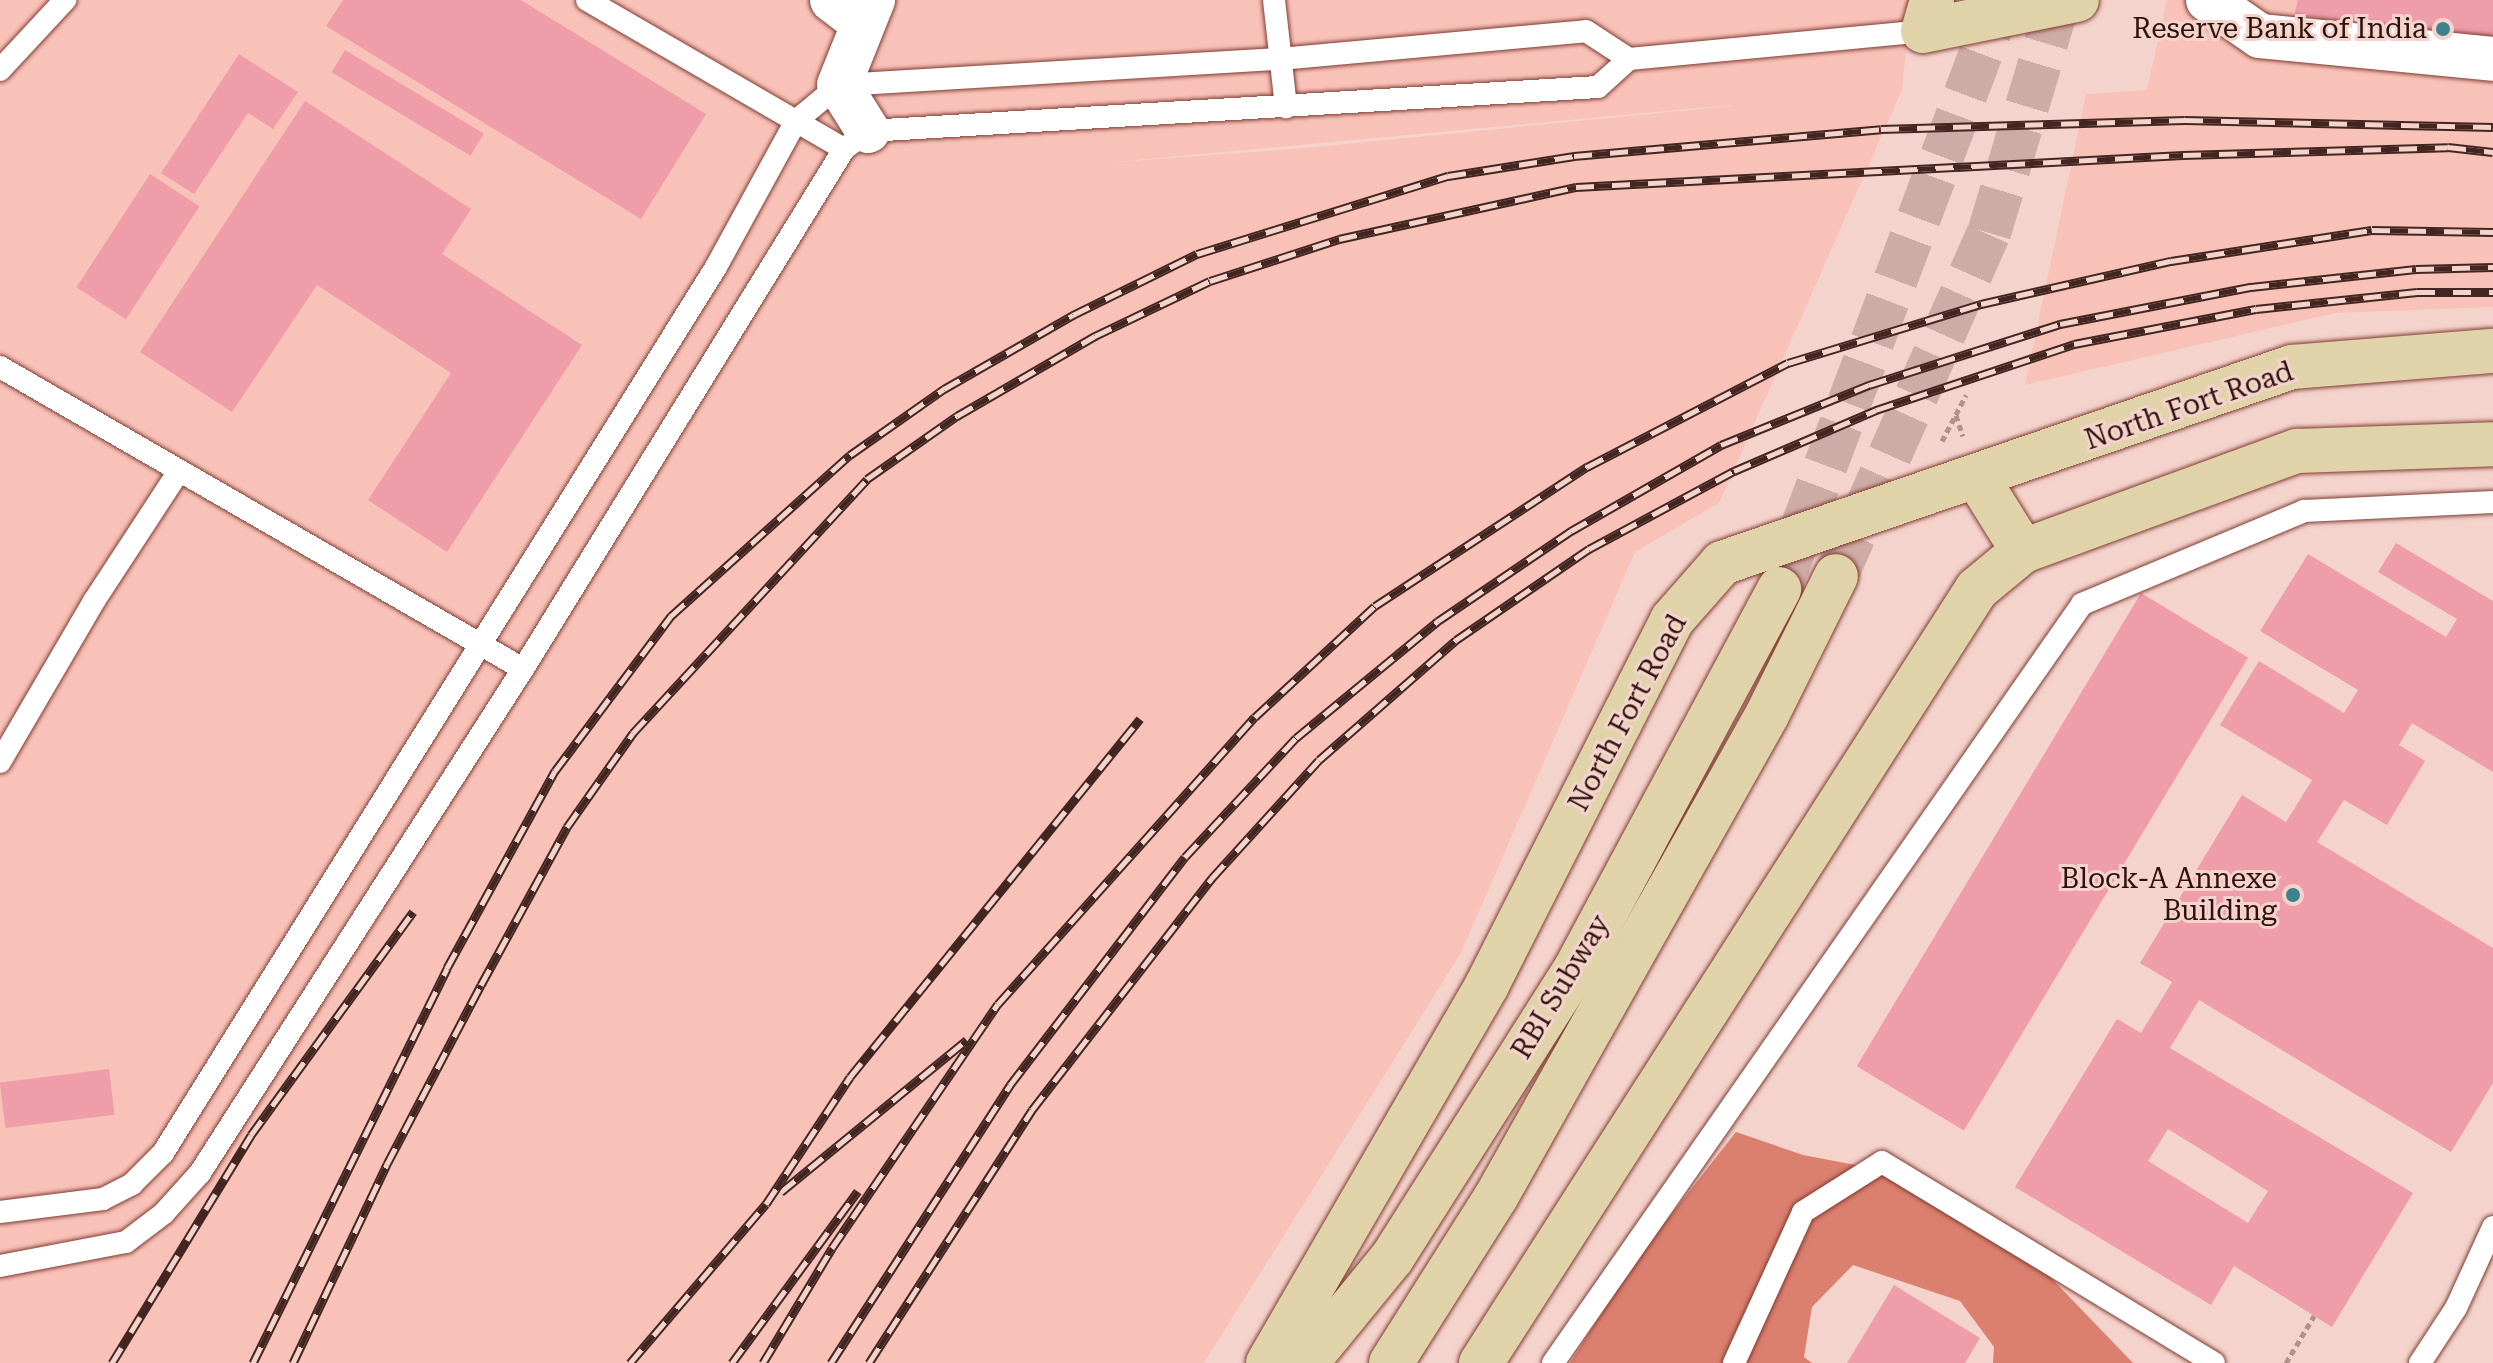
<!DOCTYPE html>
<style>
body{margin:0}
#map{position:relative;width:2493px;height:1363px;overflow:hidden;background:#f4d3cc;font-family:"Roboto Serif",serif}
div>[style]{position:absolute}
.built>*{inset:0;background:#f9c2b8}
.forest>*{inset:0;background:#db7f6f}
.building>*{inset:0;background:#ee9da9;transform-origin:0 0}
.primary-tunnel>*{height:44px;margin-top:-22px;transform-origin:0;background:repeating-linear-gradient(90deg,#cdaca6 0 44px,transparent 0 66px)}
.path>*{height:5px;margin-top:-2.5px;transform-origin:0;background:repeating-linear-gradient(90deg,#b1918b 0 6px,transparent 0 10px)}
.roads{filter:drop-shadow(0 0 2px #813c32) drop-shadow(0 0 2px #813c32)}
.lane>*{height:22px;margin:-11px;padding:0 11px;transform-origin:11px;border-radius:11px;background:#fff}
.street>*{height:44px;margin:-22px;padding:0 22px;transform-origin:22px;border-radius:22px;background:#fff}
.primary>*{height:44px;margin:-22px;padding:0 22px;transform-origin:22px;border-radius:22px;background:#e0d2a9}
.rail>*{height:9px;margin-top:-4.5px;transform-origin:0;background:repeating-linear-gradient(90deg,#f4d3cc 0 18px,#432621 0 36px);box-sizing:border-box;border-block:2px solid #432621}
.dots>*{width:22px;height:22px;translate:-50% -50%;box-sizing:border-box;border:4px solid #f4d3cc;border-radius:50%}
span{translate:-50% -50%;white-space:nowrap;text-align:center;line-height:1.15;-webkit-text-stroke:6px #f4d3cc;paint-order:stroke}
.poi-label{font-size:28px;color:#2f120d}
.right{translate:-100% -50%;text-align:right}
.street-label{font-size:28px;color:#2f120d}
</style>
<div id="map">
<div class="built">
<div style="clip-path:polygon(evenodd,0 0,1911px 0,1902px 90px,1719px 503px,1635px 552px,1461px 953px,1204px 1363px,0 1363px,0 0,1731px 106px,1304px 148px,1104px 163px,1731px 105px,1731px 106px)"></div>
<div style="clip-path:polygon(2167px 0,2493px 0,2493px 307px,2335px 313px,2025px 385px,2086px 94px,2147px 90px)"></div>
</div>
<div class="forest">
<div style="clip-path:polygon(1736px 1132px,1803px 1155px,1924px 1178px,2005px 1230px,2133px 1363px,1993px 1363px,1994px 1347px,1960px 1301px,1853px 1265px,1812px 1307px,1804px 1357px,1812px 1363px,1570px 1363px,1634px 1262px)"></div>
</div>
<div class="building">
<div style="clip-path:polygon(343px 0,521px 0,706px 114px,641px 219px,326px 26px)"></div>
<div style="clip-path:polygon(2298px 0,2493px 0,2493px 43px,2294px 15px)"></div>
<div style="left:345px;top:50px;width:162px;height:26px;rotate:31deg"></div>
<div style="clip-path:polygon(239px 54px,298px 92px,273px 129px,248px 113px,194px 194px,161px 173px)"></div>
<div style="clip-path:polygon(305px 101px,471px 209px,442px 254px,582px 345px,447px 552px,368px 500px,451px 373px,317px 285px,232px 412px,140px 352px)"></div>
<div style="left:150px;top:174px;width:59px;height:135px;rotate:33deg"></div>
<div style="clip-path:polygon(evenodd,2396px 543px,2493px 601px,2493px 772px,2412px 723px,2399px 745px,2425px 761px,2387px 825px,2344px 800px,2317px 842px,2493px 948px,2493px 1083px,2451px 1152px,2199px 1000px,2170px 1048px,2413px 1193px,2332px 1327px,2234px 1266px,2211px 1305px,2015px 1187px,2117px 1019px,2141px 1033px,2172px 982px,2140px 963px,2242px 795px,2286px 822px,2312px 780px,2220px 725px,2259px 661px,2344px 713px,2358px 690px,2260px 631px,2308px 554px,2446px 637px,2457px 619px,2378px 572px,2396px 543px,2168px 1129px,2268px 1191px,2248px 1223px,2148px 1161px,2168px 1129px)"></div>
<div style="left:2141px;top:593px;width:125px;height:552px;rotate:31deg"></div>
<div style="left:109px;top:1069px;width:46px;height:110px;rotate:83deg"></div>
<div style="clip-path:polygon(1894px 1285px,1980px 1338px,1965px 1363px,1847px 1363px)"></div>
</div>
<div class="primary-tunnel">
<div style="left:1836px;top:576px;width:376px;rotate:-66deg"></div>
<div style="left:1989px;top:233px;width:243px;rotate:-73.3deg"></div>
<div style="left:1779px;top:589px;width:629px;rotate:-69.35deg"></div>
</div>
<div class="path">
<div style="left:1956px;top:415px;width:22px;rotate:72deg"></div>
<div style="left:1942px;top:441px;width:52px;rotate:-62.4deg"></div>
<div style="left:2286px;top:1363px;width:55px;rotate:-59.2deg"></div>
</div>
<div class="roads">
<div class="lane">
<div style="left:587px;top:0;width:297px;rotate:30.1deg"></div>
<div style="left:1274px;top:0;width:108px;rotate:83.6deg"></div>
<div style="left:0;top:70px;width:96px;rotate:-47.1deg"></div>
<div style="left:0;top:367px;width:604px;rotate:30deg"></div>
<div style="left:523px;top:669px;width:611px;rotate:-58.31deg"></div>
<div style="left:844px;top:149px;width:30px;rotate:-37deg"></div>
<div style="left:868px;top:131px;width:731px;rotate:-3.45deg"></div>
<div style="left:1598px;top:87px;width:42px;rotate:-42.1deg"></div>
<div style="left:1629px;top:59px;width:295px;rotate:-5.4deg"></div>
<div style="left:0;top:762px;width:186px;rotate:-59.7deg"></div>
<div style="left:94px;top:601px;width:155px;rotate:-56.8deg"></div>
<div style="left:0;top:1212px;width:104px;rotate:-7.2deg"></div>
<div style="left:103px;top:1199px;width:33px;rotate:-27deg"></div>
<div style="left:132px;top:1184px;width:44px;rotate:-45deg"></div>
<div style="left:163px;top:1153px;width:1044px;rotate:-58.03deg"></div>
<div style="left:716px;top:267px;width:166px;rotate:-61.3deg"></div>
<div style="left:796px;top:121px;width:56px;rotate:-39.9deg"></div>
<div style="left:839px;top:85px;width:442px;rotate:-3.4deg"></div>
<div style="left:1280px;top:59px;width:307px;rotate:-5.2deg"></div>
<div style="left:1586px;top:31px;width:51px;rotate:33.1deg"></div>
<div style="left:0;top:1266px;width:128px;rotate:-10.8deg"></div>
<div style="left:126px;top:1242px;width:48px;rotate:-37.3deg"></div>
<div style="left:164px;top:1213px;width:54px;rotate:-48deg"></div>
<div style="left:200px;top:1173px;width:599px;rotate:-57.35deg"></div>
<div style="left:1553px;top:1363px;width:925px;rotate:-55.12deg"></div>
<div style="left:2082px;top:604px;width:241px;rotate:-22.7deg"></div>
<div style="left:2304px;top:511px;width:189px;rotate:-2.7deg"></div>
<div style="left:1734px;top:1363px;width:166px;rotate:-65.4deg"></div>
<div style="left:1803px;top:1212px;width:93px;rotate:-32.3deg"></div>
<div style="left:1882px;top:1162px;width:388px;rotate:31.2deg"></div>
<div style="left:2420px;top:1363px;width:66px;rotate:-56.8deg"></div>
<div style="left:2456px;top:1308px;width:89px;rotate:-65.4deg"></div>
</div>
<div class="street">
<div style="left:832px;top:0;width:36px;rotate:37deg"></div>
<div style="left:2208px;top:0;width:63px;rotate:34.7deg"></div>
<div style="left:2260px;top:36px;width:234px;rotate:5.6deg"></div>
<div style="left:868px;top:131px;width:54px;rotate:-122.2deg"></div>
<div style="left:839px;top:85px;width:92px;rotate:-68.2deg"></div>
</div>
<div class="primary">
<div style="left:1932px;top:0;width:32px;rotate:106deg"></div>
<div style="left:1923px;top:31px;width:157px;rotate:-11.4deg"></div>
<div style="left:1978px;top:479px;width:85px;rotate:58deg"></div>
<div style="left:1268px;top:1363px;width:437px;rotate:-59.9deg"></div>
<div style="left:1487px;top:985px;width:409px;rotate:-63.1deg"></div>
<div style="left:1672px;top:620px;width:76px;rotate:-48.7deg"></div>
<div style="left:1722px;top:563px;width:603px;rotate:-18.98deg"></div>
<div style="left:2292px;top:367px;width:202px;rotate:-4.6deg"></div>
<div style="left:1306px;top:1363px;width:136px;rotate:-50.7deg"></div>
<div style="left:1392px;top:1258px;width:343px;rotate:-57.6deg"></div>
<div style="left:1576px;top:968px;width:430px;rotate:-61.8deg"></div>
<div style="left:1391px;top:1363px;width:196px;rotate:-57.7deg"></div>
<div style="left:1496px;top:1197px;width:553px;rotate:-60.65deg"></div>
<div style="left:1767px;top:715px;width:155px;rotate:-63.6deg"></div>
<div style="left:1481px;top:1363px;width:919px;rotate:-57.35deg"></div>
<div style="left:1977px;top:589px;width:60px;rotate:-39.6deg"></div>
<div style="left:2023px;top:551px;width:292px;rotate:-20.1deg"></div>
<div style="left:2297px;top:451px;width:196px;rotate:-2deg"></div>
</div>
</div>
<div class="rail">
<div style="left:781px;top:1192px;width:240px;rotate:-39.3deg"></div>
<div style="left:112px;top:1363px;width:267px;rotate:-58.6deg"></div>
<div style="left:251px;top:1135px;width:276px;rotate:-54deg"></div>
<div style="left:253px;top:1363px;width:440px;rotate:-63.8deg"></div>
<div style="left:447px;top:968px;width:225px;rotate:-61.3deg"></div>
<div style="left:555px;top:771px;width:194px;rotate:-53.2deg"></div>
<div style="left:671px;top:616px;width:241px;rotate:-42deg"></div>
<div style="left:850px;top:455px;width:115px;rotate:-35.1deg"></div>
<div style="left:944px;top:389px;width:149px;rotate:-29.8deg"></div>
<div style="left:1073px;top:315px;width:138px;rotate:-26.2deg"></div>
<div style="left:1197px;top:254px;width:263px;rotate:-17.3deg"></div>
<div style="left:1448px;top:176px;width:128px;rotate:-9deg"></div>
<div style="left:1574px;top:156px;width:308px;rotate:-5deg"></div>
<div style="left:1881px;top:129px;width:304px;rotate:-1.7deg"></div>
<div style="left:2185px;top:120px;width:308px;rotate:1.3deg"></div>
<div style="left:293px;top:1363px;width:220px;rotate:-64.7deg"></div>
<div style="left:387px;top:1164px;width:202px;rotate:-62.3deg"></div>
<div style="left:481px;top:985px;width:180px;rotate:-61.4deg"></div>
<div style="left:567px;top:827px;width:115px;rotate:-54.9deg"></div>
<div style="left:633px;top:733px;width:345px;rotate:-47.3deg"></div>
<div style="left:867px;top:479px;width:110px;rotate:-35deg"></div>
<div style="left:957px;top:416px;width:160px;rotate:-30.1deg"></div>
<div style="left:1095px;top:336px;width:127px;rotate:-25.6deg"></div>
<div style="left:1210px;top:281px;width:136px;rotate:-18deg"></div>
<div style="left:1339px;top:239px;width:243px;rotate:-12.4deg"></div>
<div style="left:1576px;top:187px;width:608px;rotate:-3.02deg"></div>
<div style="left:2183px;top:155px;width:265px;rotate:-1.7deg"></div>
<div style="left:2448px;top:147px;width:45px;rotate:6.3deg"></div>
<div style="left:630px;top:1363px;width:209px;rotate:-49.5deg"></div>
<div style="left:766px;top:1204px;width:152px;rotate:-56.5deg"></div>
<div style="left:850px;top:1077px;width:461px;rotate:-51deg"></div>
<div style="left:732px;top:1363px;width:213px;rotate:-53.8deg"></div>
<div style="left:763px;top:1363px;width:134px;rotate:-59deg"></div>
<div style="left:832px;top:1248px;width:295px;rotate:-55.8deg"></div>
<div style="left:998px;top:1004px;width:385px;rotate:-48.2deg"></div>
<div style="left:1255px;top:717px;width:163px;rotate:-42.8deg"></div>
<div style="left:1375px;top:606px;width:254px;rotate:-33.3deg"></div>
<div style="left:1587px;top:467px;width:226px;rotate:-27.4deg"></div>
<div style="left:1788px;top:363px;width:202px;rotate:-17deg"></div>
<div style="left:1981px;top:304px;width:195px;rotate:-12.8deg"></div>
<div style="left:2171px;top:261px;width:203px;rotate:-8.8deg"></div>
<div style="left:2372px;top:230px;width:121px;rotate:0.9deg"></div>
<div style="left:831px;top:1363px;width:331px;rotate:-57.2deg"></div>
<div style="left:1010px;top:1085px;width:287px;rotate:-52.5deg"></div>
<div style="left:1185px;top:857px;width:163px;rotate:-47deg"></div>
<div style="left:1296px;top:738px;width:184px;rotate:-39.5deg"></div>
<div style="left:1438px;top:621px;width:161px;rotate:-34.1deg"></div>
<div style="left:1571px;top:531px;width:173px;rotate:-29.8deg"></div>
<div style="left:1721px;top:445px;width:160px;rotate:-22.1deg"></div>
<div style="left:1869px;top:385px;width:201px;rotate:-17.7deg"></div>
<div style="left:2060px;top:324px;width:195px;rotate:-11deg"></div>
<div style="left:2251px;top:287px;width:166px;rotate:-6.2deg"></div>
<div style="left:2416px;top:269px;width:77px;rotate:-1.5deg"></div>
<div style="left:869px;top:1363px;width:301px;rotate:-57.2deg"></div>
<div style="left:1032px;top:1110px;width:294px;rotate:-52.2deg"></div>
<div style="left:1212px;top:878px;width:159px;rotate:-47.8deg"></div>
<div style="left:1319px;top:760px;width:182px;rotate:-41.2deg"></div>
<div style="left:1456px;top:640px;width:161px;rotate:-34.4deg"></div>
<div style="left:1589px;top:549px;width:165px;rotate:-28.3deg"></div>
<div style="left:1734px;top:471px;width:155px;rotate:-23.2deg"></div>
<div style="left:1876px;top:410px;width:209px;rotate:-18.4deg"></div>
<div style="left:2074px;top:344px;width:185px;rotate:-10.9deg"></div>
<div style="left:2256px;top:309px;width:162px;rotate:-6deg"></div>
<div style="left:2417px;top:292px;width:76px"></div>
</div>
<div class="dots">
<div style="left:2443px;top:29px;background:#3d838f"></div>
<div style="left:2293px;top:895px;background:#3d838f"></div>
</div>
<div class="poi-label">
<span class="right" style="left:2427px;top:29px">Reserve Bank of India</span>
<span class="right" style="left:2277px;top:895px">Block-A Annexe<br>Building</span>
</div>
<div class="street-label">
<span style="left:2189px;top:406px;rotate:-19deg">North Fort Road</span>
<span style="left:1628px;top:713px;rotate:-62deg">North Fort Road</span>
<span style="left:1561px;top:987px;rotate:-59deg">RBI Subway</span>
</div>
</div>
